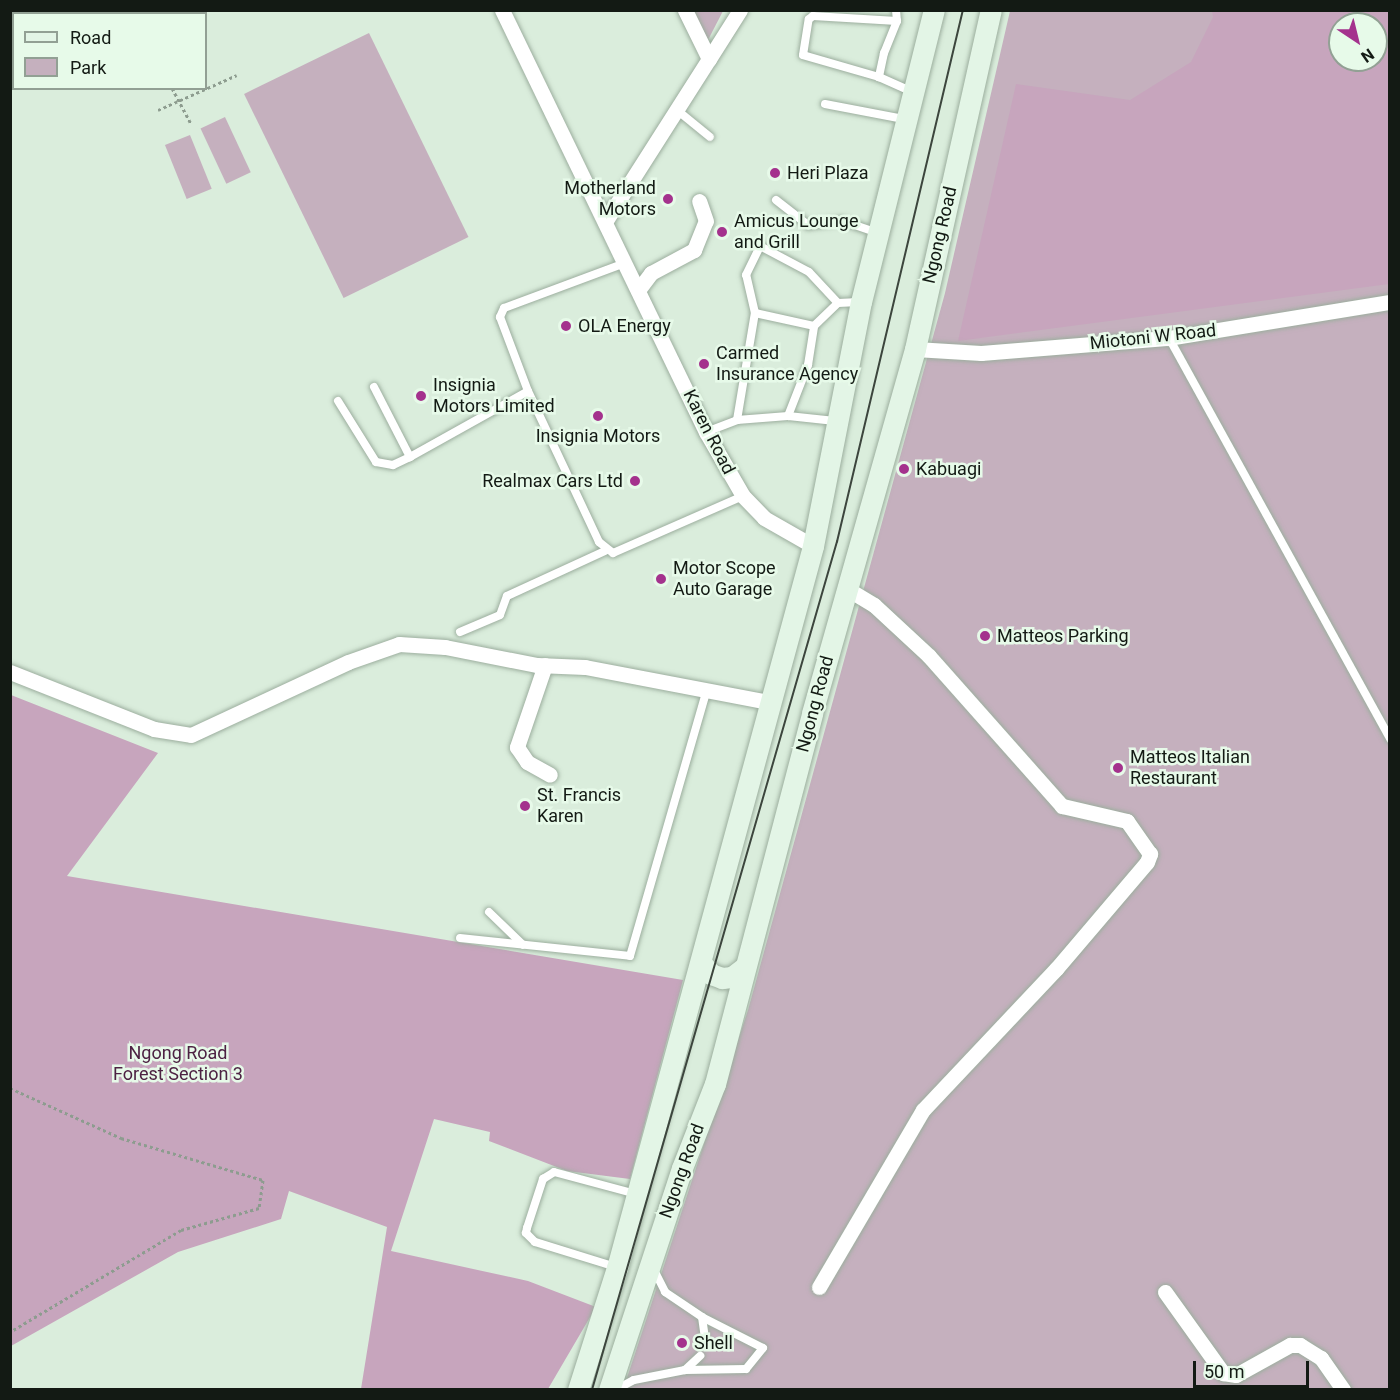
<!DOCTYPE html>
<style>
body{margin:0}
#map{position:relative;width:1400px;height:1400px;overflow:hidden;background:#daeddc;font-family:Roboto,sans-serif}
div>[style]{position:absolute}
.green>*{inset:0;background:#c5b0be;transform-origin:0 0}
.forest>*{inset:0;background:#c7a5bd}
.path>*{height:3px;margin-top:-1.5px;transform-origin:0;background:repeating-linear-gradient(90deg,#8d9c8f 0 3px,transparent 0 6px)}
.roads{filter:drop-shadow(0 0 2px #9cae9e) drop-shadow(0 0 2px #9cae9e)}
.service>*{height:8px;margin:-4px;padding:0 4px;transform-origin:4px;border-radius:4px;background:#fff}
.minor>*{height:15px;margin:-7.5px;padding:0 7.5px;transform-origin:7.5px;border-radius:7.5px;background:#fff}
.secondary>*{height:21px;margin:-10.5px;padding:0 10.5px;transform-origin:10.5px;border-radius:10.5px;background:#e3f5e6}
.tram>*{height:1.5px;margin:-0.75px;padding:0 0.75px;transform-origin:0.75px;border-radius:0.75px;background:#3c453d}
.dots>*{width:16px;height:16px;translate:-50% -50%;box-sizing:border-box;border:3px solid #e7fae9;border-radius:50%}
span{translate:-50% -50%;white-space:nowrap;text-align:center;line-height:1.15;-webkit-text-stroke:5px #e7fae9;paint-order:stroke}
.poi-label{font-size:18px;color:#131a14}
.left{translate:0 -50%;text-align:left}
.right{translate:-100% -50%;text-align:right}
.street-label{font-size:18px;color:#131a14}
.park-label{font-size:18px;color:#4d2243}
.frame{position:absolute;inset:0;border:12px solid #131a14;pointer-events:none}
.legend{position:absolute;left:12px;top:12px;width:195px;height:78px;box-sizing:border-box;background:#e7fae9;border:2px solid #92a094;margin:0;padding:8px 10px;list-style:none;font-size:18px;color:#131a14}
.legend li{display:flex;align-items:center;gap:12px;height:30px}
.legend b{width:30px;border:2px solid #92a094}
.north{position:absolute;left:1328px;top:12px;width:60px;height:60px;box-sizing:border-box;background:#e7fae9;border:2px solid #92a094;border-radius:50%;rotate:145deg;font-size:16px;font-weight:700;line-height:24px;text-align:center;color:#131a14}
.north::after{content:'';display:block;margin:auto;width:21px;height:27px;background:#a4328d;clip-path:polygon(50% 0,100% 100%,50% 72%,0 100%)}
.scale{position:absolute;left:1193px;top:1361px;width:116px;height:27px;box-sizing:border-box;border:3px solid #131a14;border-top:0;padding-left:8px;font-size:18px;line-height:21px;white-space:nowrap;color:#131a14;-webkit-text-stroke:4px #e7fae9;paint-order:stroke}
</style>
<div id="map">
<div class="green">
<div style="clip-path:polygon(693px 11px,723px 11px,708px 40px)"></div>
<div style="clip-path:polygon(evenodd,1010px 11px,1389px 11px,1389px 1389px,623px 1390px,748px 1010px,945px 293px,1010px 11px,1340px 24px,1376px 24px,1376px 60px,1340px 60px,1340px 24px)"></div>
<div style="left:369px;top:33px;width:227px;height:139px;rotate:64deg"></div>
<div style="left:225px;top:117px;width:61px;height:27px;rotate:65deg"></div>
<div style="left:190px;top:135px;width:58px;height:27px;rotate:68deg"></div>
</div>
<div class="forest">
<div style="clip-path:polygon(evenodd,1212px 11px,1389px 11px,1389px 284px,958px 341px,1016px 84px,1130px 100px,1191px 62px,1213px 17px,1212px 11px,1340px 24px,1376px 24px,1376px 60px,1340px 60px,1340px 24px)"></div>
<div style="clip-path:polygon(11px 695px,158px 753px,67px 876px,683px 980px,630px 1179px,567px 1171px,489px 1141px,490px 1132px,434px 1119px,391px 1251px,528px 1281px,596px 1307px,548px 1389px,361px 1389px,387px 1227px,289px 1191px,281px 1219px,178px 1252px,11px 1346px)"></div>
</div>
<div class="path">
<div style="left:132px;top:10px;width:4px;rotate:63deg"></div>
<div style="left:53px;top:14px;width:4px;rotate:-63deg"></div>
<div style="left:10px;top:36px;width:4px;rotate:-14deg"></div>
<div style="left:172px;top:88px;width:40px;rotate:62deg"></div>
<div style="left:158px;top:110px;width:86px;rotate:-23.9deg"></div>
<div style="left:10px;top:1088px;width:122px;rotate:24.2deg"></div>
<div style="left:121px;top:1138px;width:148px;rotate:16.5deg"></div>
<div style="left:263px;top:1180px;width:28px;rotate:98deg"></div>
<div style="left:259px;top:1208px;width:81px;rotate:164.2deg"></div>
<div style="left:181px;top:1230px;width:199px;rotate:149.2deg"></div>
</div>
<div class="roads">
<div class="service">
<div style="left:896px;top:10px;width:11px;rotate:85deg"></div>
<div style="left:897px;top:21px;width:35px;rotate:112deg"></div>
<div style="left:884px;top:53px;width:25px;rotate:102deg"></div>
<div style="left:879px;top:77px;width:35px;rotate:24deg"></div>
<div style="left:879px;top:77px;width:79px;rotate:-163.9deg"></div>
<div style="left:803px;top:55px;width:36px;rotate:-81deg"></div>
<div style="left:809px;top:19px;width:5px;rotate:-37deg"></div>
<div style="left:813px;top:16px;width:84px;rotate:3.4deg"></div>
<div style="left:825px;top:104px;width:80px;rotate:10.8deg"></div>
<div style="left:678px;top:111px;width:41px;rotate:39.1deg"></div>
<div style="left:776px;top:200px;width:41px;rotate:38deg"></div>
<div style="left:808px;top:225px;width:35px;rotate:-7deg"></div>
<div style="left:843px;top:221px;width:37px;rotate:19deg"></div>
<div style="left:625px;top:263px;width:129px;rotate:159.6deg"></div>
<div style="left:504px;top:308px;width:10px;rotate:114deg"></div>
<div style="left:500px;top:317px;width:79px;rotate:69.3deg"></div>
<div style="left:528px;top:391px;width:167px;rotate:64.8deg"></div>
<div style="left:599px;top:542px;width:18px;rotate:38deg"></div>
<div style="left:613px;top:553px;width:142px;rotate:-23.7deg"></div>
<div style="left:755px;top:313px;width:60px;rotate:12.4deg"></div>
<div style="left:1169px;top:338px;width:458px;rotate:61.1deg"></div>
<div style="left:374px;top:387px;width:79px;rotate:62.8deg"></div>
<div style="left:410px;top:457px;width:135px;rotate:-29.2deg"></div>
<div style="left:338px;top:401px;width:72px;rotate:58.1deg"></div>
<div style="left:376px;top:462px;width:17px;rotate:10deg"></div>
<div style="left:393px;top:465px;width:19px;rotate:-25deg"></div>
<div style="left:737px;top:420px;width:109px;rotate:-80.5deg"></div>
<div style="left:755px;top:313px;width:39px;rotate:-103deg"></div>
<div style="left:746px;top:275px;width:32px;rotate:-64deg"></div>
<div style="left:760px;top:246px;width:55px;rotate:28deg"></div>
<div style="left:809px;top:272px;width:42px;rotate:46.9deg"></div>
<div style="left:835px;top:421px;width:47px;rotate:-173.9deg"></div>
<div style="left:788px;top:416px;width:55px;rotate:-68.6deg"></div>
<div style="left:808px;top:365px;width:39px;rotate:-81deg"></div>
<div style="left:814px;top:326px;width:33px;rotate:-44deg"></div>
<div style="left:838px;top:303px;width:21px;rotate:-3deg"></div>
<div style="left:706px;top:432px;width:33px;rotate:-21deg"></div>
<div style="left:737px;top:420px;width:51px;rotate:-4.5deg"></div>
<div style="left:460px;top:632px;width:43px;rotate:-23deg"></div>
<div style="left:500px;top:615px;width:20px;rotate:-70deg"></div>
<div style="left:507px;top:596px;width:108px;rotate:-24.7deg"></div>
<div style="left:489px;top:912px;width:47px;rotate:44.1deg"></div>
<div style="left:460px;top:938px;width:171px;rotate:6deg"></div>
<div style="left:630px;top:956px;width:278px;rotate:-73.9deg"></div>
<div style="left:616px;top:1267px;width:85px;rotate:-162.8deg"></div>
<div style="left:535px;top:1242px;width:13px;rotate:-135deg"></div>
<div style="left:526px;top:1233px;width:5px;rotate:-79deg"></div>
<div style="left:527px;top:1228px;width:52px;rotate:-71.9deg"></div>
<div style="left:543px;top:1179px;width:13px;rotate:-32deg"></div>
<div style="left:554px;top:1172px;width:85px;rotate:15deg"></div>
<div style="left:653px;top:1268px;width:27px;rotate:63deg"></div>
<div style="left:665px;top:1292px;width:45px;rotate:34deg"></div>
<div style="left:702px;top:1317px;width:22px;rotate:82deg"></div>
<div style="left:685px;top:1370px;width:61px;rotate:-0.9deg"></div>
<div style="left:746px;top:1369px;width:27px;rotate:-51deg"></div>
<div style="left:763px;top:1348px;width:68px;rotate:-153.1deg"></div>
<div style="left:615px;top:1390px;width:21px;rotate:-28deg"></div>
<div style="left:634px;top:1380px;width:52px;rotate:-11.1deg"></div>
<div style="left:685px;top:1370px;width:21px;rotate:-43deg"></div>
</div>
<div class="minor">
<div style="left:502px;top:10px;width:469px;rotate:64.2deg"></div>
<div style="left:706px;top:432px;width:74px;rotate:60deg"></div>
<div style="left:743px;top:496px;width:30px;rotate:46deg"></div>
<div style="left:764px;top:518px;width:56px;rotate:29.7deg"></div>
<div style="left:709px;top:59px;width:58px;rotate:-57.7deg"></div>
<div style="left:605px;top:222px;width:193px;rotate:-57.5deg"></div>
<div style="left:709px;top:59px;width:55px;rotate:-116.1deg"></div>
<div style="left:639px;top:289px;width:20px;rotate:-53deg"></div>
<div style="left:651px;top:273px;width:49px;rotate:-28.1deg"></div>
<div style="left:694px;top:250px;width:31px;rotate:-68deg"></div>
<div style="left:706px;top:221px;width:21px;rotate:-109deg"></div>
<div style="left:915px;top:349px;width:66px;rotate:3.5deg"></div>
<div style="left:981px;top:353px;width:189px;rotate:-4.6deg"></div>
<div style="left:1169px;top:338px;width:224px;rotate:-9.3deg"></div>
<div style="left:545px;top:665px;width:87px;rotate:108.9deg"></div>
<div style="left:517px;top:747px;width:18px;rotate:56deg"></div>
<div style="left:527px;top:762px;width:26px;rotate:29deg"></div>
<div style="left:10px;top:672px;width:155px;rotate:21.6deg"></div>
<div style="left:154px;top:729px;width:37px;rotate:9deg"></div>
<div style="left:191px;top:735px;width:173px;rotate:-24.9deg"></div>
<div style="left:348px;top:662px;width:54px;rotate:-19.4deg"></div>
<div style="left:399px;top:644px;width:46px;rotate:3.7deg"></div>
<div style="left:445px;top:647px;width:94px;rotate:11.1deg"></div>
<div style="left:537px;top:665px;width:48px;rotate:2.4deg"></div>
<div style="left:585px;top:667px;width:186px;rotate:10.8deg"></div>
<div style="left:819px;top:1287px;width:205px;rotate:-59.6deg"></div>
<div style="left:923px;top:1110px;width:194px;rotate:-46.7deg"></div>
<div style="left:1056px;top:969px;width:140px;rotate:-49.6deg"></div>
<div style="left:1147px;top:862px;width:9px;rotate:-69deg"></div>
<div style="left:1150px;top:854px;width:40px;rotate:-124.9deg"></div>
<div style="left:1127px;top:821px;width:67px;rotate:-167deg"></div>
<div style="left:1062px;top:806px;width:200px;rotate:-131.6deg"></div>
<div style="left:929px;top:656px;width:75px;rotate:-137.2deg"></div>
<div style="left:874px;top:605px;width:31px;rotate:-149deg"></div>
<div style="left:1165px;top:1292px;width:100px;rotate:54.4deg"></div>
<div style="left:1223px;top:1373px;width:13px;rotate:9deg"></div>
<div style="left:1236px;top:1375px;width:62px;rotate:-29.1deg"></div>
<div style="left:1290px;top:1345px;width:10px"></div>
<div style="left:1300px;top:1345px;width:25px;rotate:32deg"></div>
<div style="left:1321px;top:1358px;width:39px;rotate:55deg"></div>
</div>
<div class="secondary">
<div style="left:701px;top:963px;width:15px;rotate:48deg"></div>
<div style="left:711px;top:974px;width:12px;rotate:20deg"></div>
<div style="left:722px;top:978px;width:10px;rotate:-6deg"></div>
<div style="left:732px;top:977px;width:16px;rotate:-38deg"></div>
<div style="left:578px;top:1390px;width:128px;rotate:-72.3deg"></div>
<div style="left:617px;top:1268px;width:748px;rotate:-74.81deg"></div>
<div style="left:813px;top:546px;width:249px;rotate:-78.9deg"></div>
<div style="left:861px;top:302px;width:301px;rotate:-76deg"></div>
<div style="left:609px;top:1390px;width:234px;rotate:-71.8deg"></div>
<div style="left:682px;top:1168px;width:90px;rotate:-68.6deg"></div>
<div style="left:715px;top:1084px;width:383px;rotate:-75.3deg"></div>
<div style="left:812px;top:713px;width:378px;rotate:-74.2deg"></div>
<div style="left:915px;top:349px;width:347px;rotate:-77.4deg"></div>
</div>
</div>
<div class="tram">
<div style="left:592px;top:1390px;width:883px;rotate:-73.89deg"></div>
<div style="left:837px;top:542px;width:547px;rotate:-76.68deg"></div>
</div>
<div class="dots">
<div style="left:775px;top:173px;background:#a4328d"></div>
<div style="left:668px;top:199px;background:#a4328d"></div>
<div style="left:722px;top:232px;background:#a4328d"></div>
<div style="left:566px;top:326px;background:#a4328d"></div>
<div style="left:704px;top:364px;background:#a4328d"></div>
<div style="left:421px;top:396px;background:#a4328d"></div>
<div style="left:598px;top:416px;background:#a4328d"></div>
<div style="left:904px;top:469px;background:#a4328d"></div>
<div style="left:635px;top:481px;background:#a4328d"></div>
<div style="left:661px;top:579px;background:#a4328d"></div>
<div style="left:985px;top:636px;background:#a4328d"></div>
<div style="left:1118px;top:768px;background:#a4328d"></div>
<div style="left:525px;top:806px;background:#a4328d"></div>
<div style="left:682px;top:1343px;background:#a4328d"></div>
</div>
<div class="poi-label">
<span class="left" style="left:787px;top:173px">Heri Plaza</span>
<span class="right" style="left:656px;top:199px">Motherland<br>Motors</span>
<span class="left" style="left:734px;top:232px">Amicus Lounge<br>and Grill</span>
<span class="left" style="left:578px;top:326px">OLA Energy</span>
<span class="left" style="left:716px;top:364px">Carmed<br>Insurance Agency</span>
<span class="left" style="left:433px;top:396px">Insignia<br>Motors Limited</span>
<span style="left:598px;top:436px">Insignia Motors</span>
<span class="left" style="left:916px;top:469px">Kabuagi</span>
<span class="right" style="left:623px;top:481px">Realmax Cars Ltd</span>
<span class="left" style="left:673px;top:579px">Motor Scope<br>Auto Garage</span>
<span class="left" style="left:997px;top:636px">Matteos Parking</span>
<span class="left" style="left:1130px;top:768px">Matteos Italian<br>Restaurant</span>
<span class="left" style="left:537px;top:806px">St. Francis<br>Karen</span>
<span class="left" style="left:694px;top:1343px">Shell</span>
</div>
<div class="street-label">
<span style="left:940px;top:235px;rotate:-77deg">Ngong Road</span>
<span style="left:1153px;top:337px;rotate:-6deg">Miotoni W Road</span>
<span style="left:709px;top:432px;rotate:63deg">Karen Road</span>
<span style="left:815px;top:704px;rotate:-75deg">Ngong Road</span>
<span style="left:682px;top:1171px;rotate:-70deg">Ngong Road</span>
</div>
<div class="park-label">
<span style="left:178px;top:1064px">Ngong Road<br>Forest Section 3</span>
</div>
<div class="frame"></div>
<ul class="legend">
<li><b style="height:8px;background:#e3f5e6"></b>Road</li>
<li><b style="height:16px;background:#c5b0be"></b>Park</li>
</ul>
<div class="north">N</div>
<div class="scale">50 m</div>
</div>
